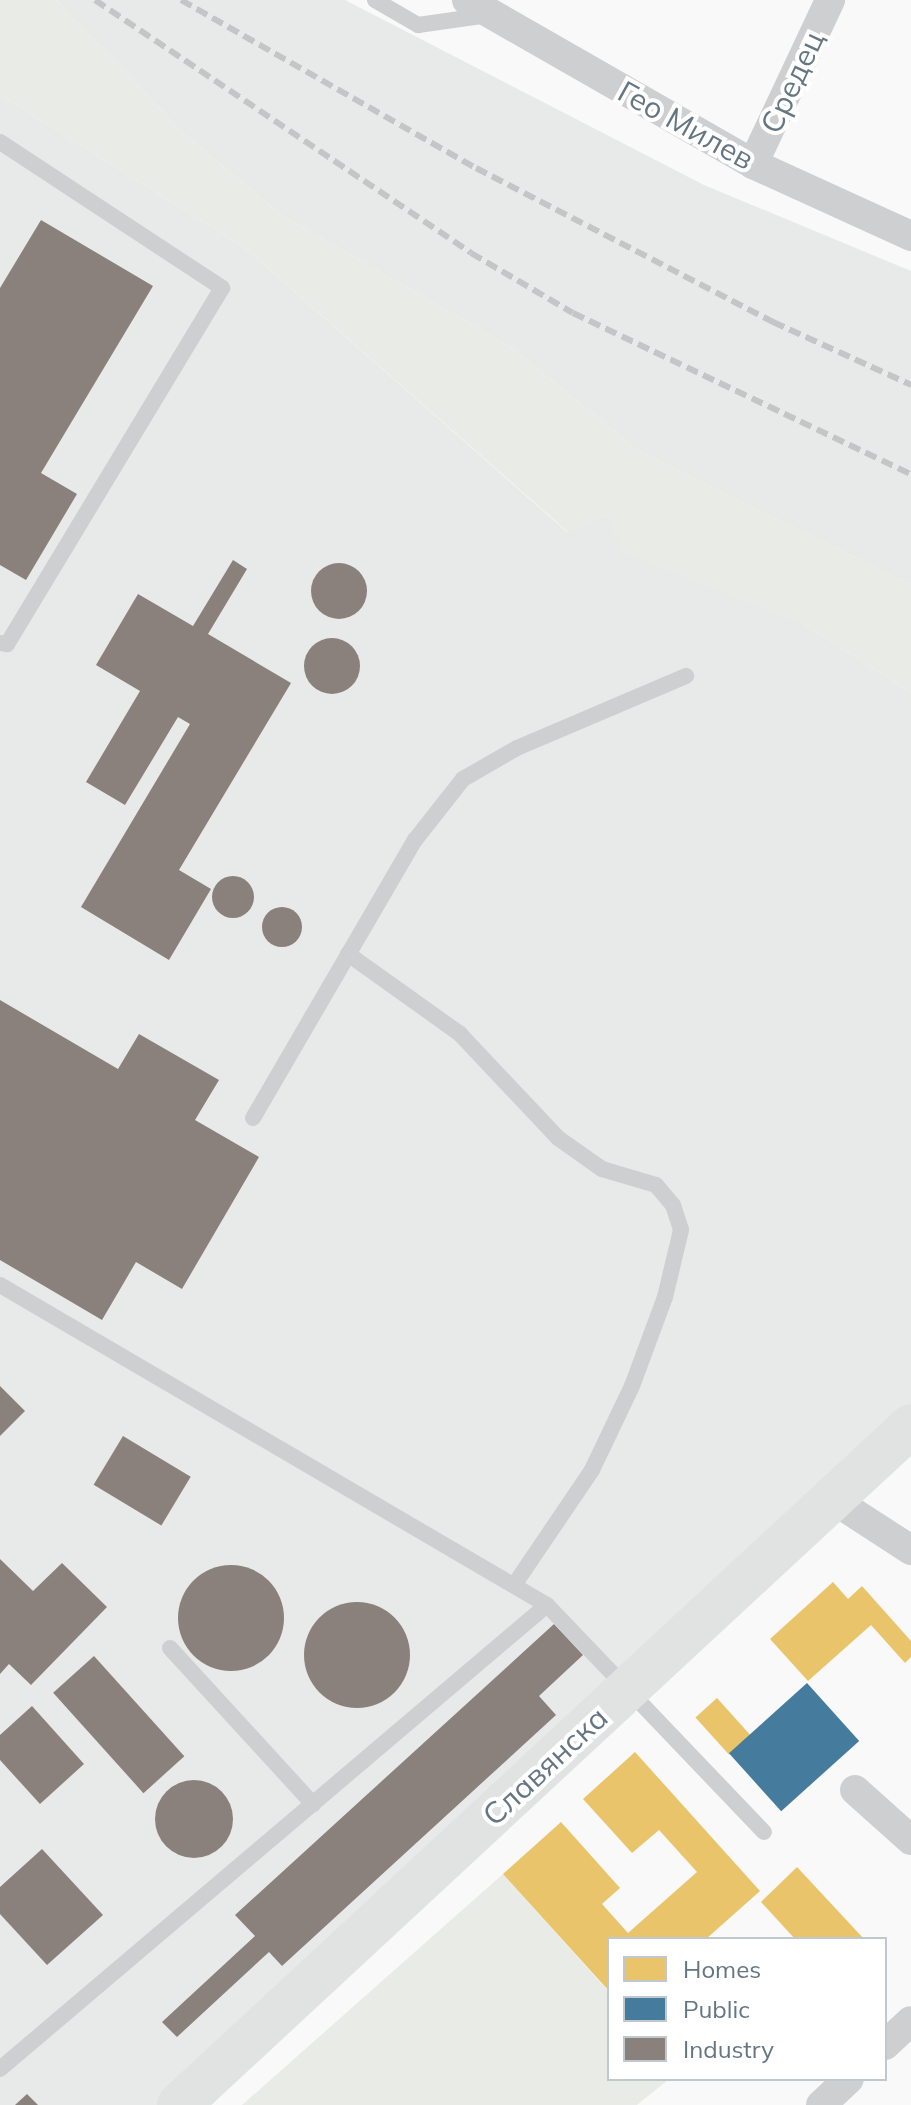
<!DOCTYPE html>
<meta charset="utf-8">
<style>
body{margin:0}
#map{position:relative;width:911px;height:2105px;overflow:hidden;background:#f9f9f9;font-family:Mulish,sans-serif}
div>[style]{position:absolute}
.built>*{inset:0;background:#e8e9e9}
.green>*{inset:0;background:#e8ebe6}
.homes>*{inset:0;background:#e9c46a;transform-origin:0 0}
.public>*{inset:0;background:#457b9d;transform-origin:0 0}
.industry>*{inset:0;background:#8a817c;transform-origin:0 0}
.round{border-radius:50%}
.lane>*{height:16px;margin:-8px;padding:0 8px;transform-origin:8px;border-radius:8px;background:#cecfd0}
.street>*{height:30px;margin:-15px;padding:0 15px;transform-origin:15px;border-radius:15px;background:#cecfd0}
.secondary>*{height:44px;margin:-22px;padding:0 22px;transform-origin:22px;border-radius:22px;background:#e1e2e2}
.rail>*{height:6px;margin-top:-3px;transform-origin:0;background:repeating-linear-gradient(90deg,#c3c5c6 0 12px,transparent 0 18px)}
span{translate:-50% -50%;white-space:nowrap;text-align:center;line-height:1.15;-webkit-text-stroke:8px #fff;paint-order:stroke}
.street-label{font-size:30px;color:#657683}
.legend{position:absolute;left:607px;top:1937px;width:280px;height:144px;box-sizing:border-box;background:#fff;border:2px solid #c1c8cd;margin:0;padding:10px 14px;list-style:none;font-size:24px;color:#657683}
.legend li{display:flex;align-items:center;gap:16px;height:40px}
.legend b{width:40px;border:2px solid #c1c8cd}
</style>
<div id="map">
<div class="built">
<div style="clip-path:polygon(56px 0,345px 0,704px 185px,911px 271px,911px 585px,637px 450px,511px 347px,283px 216px,181px 131px)"></div>
<div style="clip-path:polygon(0 95px,246px 249px,567px 532px,606px 515px,746px 598px,807px 626px,911px 693px,911px 1426px,179px 2105px,0 2105px)"></div>
</div>
<div class="green">
<div style="clip-path:polygon(0 0,56px 0,181px 131px,283px 216px,511px 347px,637px 450px,911px 585px,911px 693px,807px 626px,623px 553px,606px 515px,568px 532px,246px 249px,0 95px)"></div>
<div style="clip-path:polygon(503px 1874px,609px 1992px,609px 2079px,669px 2079px,637px 2105px,242px 2105px)"></div>
</div>
<div class="homes">
<div style="clip-path:polygon(833px 1582px,848px 1599px,862px 1586px,911px 1641px,911px 1657px,905px 1663px,871px 1625px,808px 1681px,770px 1639px)"></div>
<div style="left:717px;top:1698px;width:50px;height:29px;rotate:48deg"></div>
<div style="clip-path:polygon(635px 1752px,760px 1891px,706px 1939px,609px 1939px,609px 1991px,503px 1874px,561px 1822px,620px 1888px,602px 1904px,628px 1933px,697px 1872px,659px 1830px,632px 1853px,583px 1799px)"></div>
<div style="clip-path:polygon(797px 1867px,864px 1939px,795px 1939px,761px 1902px)"></div>
</div>
<div class="public">
<div style="left:807px;top:1683px;width:78px;height:105px;rotate:48deg"></div>
</div>
<div class="industry">
<div style="clip-path:polygon(41px 220px,153px 286px,41px 473px,77px 494px,26px 580px,0 565px,0 288px)"></div>
<div style="clip-path:polygon(233px 560px,247px 569px,208px 634px,291px 683px,179px 870px,211px 889px,169px 960px,81px 907px,190px 724px,178px 717px,125px 805px,86px 782px,140px 691px,96px 665px,138px 594px,193px 626px)"></div>
<div class="round" style="left:311px;top:563px;width:56px;height:56px"></div>
<div class="round" style="left:304px;top:638px;width:56px;height:56px"></div>
<div class="round" style="left:212px;top:876px;width:42px;height:42px"></div>
<div class="round" style="left:262px;top:907px;width:40px;height:40px"></div>
<div style="clip-path:polygon(0 1000px,118px 1069px,139px 1034px,219px 1080px,195px 1120px,259px 1157px,182px 1289px,136px 1262px,102px 1320px,0 1260px)"></div>
<div style="clip-path:polygon(0 1386px,25px 1411px,0 1436px)"></div>
<div style="left:123px;top:1436px;width:79px;height:57px;rotate:31deg"></div>
<div style="clip-path:polygon(0 1559px,33px 1591px,62px 1563px,107px 1607px,31px 1685px,9px 1664px,0 1674px)"></div>
<div class="round" style="left:178px;top:1565px;width:106px;height:106px"></div>
<div class="round" style="left:304px;top:1602px;width:106px;height:106px"></div>
<div style="clip-path:polygon(554px 1624px,583px 1655px,539px 1696px,556px 1715px,282px 1966px,269px 1952px,177px 2037px,162px 2022px,255px 1936px,235px 1915px)"></div>
<div style="left:94px;top:1656px;width:135px;height:55px;rotate:48deg"></div>
<div style="clip-path:polygon(32px 1706px,84px 1764px,40px 1804px,0 1760px,0 1735px)"></div>
<div class="round" style="left:155px;top:1780px;width:78px;height:78px"></div>
<div style="clip-path:polygon(42px 1849px,103px 1915px,47px 1965px,0 1914px,0 1887px)"></div>
<div style="clip-path:polygon(27px 2094px,38px 2105px,15px 2105px)"></div>
</div>
<div class="lane">
<div style="left:375px;top:0;width:50px;rotate:30.2deg"></div>
<div style="left:418px;top:25px;width:71px;rotate:-8.1deg"></div>
<div style="left:0;top:142px;width:266px;rotate:33.3deg"></div>
<div style="left:222px;top:288px;width:416px;rotate:121.1deg"></div>
<div style="left:7px;top:644px;width:7px;rotate:-172deg"></div>
<div style="left:348px;top:954px;width:138px;rotate:35.5deg"></div>
<div style="left:460px;top:1034px;width:143px;rotate:46.7deg"></div>
<div style="left:558px;top:1138px;width:54px;rotate:35.2deg"></div>
<div style="left:602px;top:1169px;width:56px;rotate:16.5deg"></div>
<div style="left:656px;top:1185px;width:26px;rotate:50deg"></div>
<div style="left:673px;top:1205px;width:26px;rotate:72deg"></div>
<div style="left:681px;top:1230px;width:69px;rotate:103.4deg"></div>
<div style="left:665px;top:1297px;width:95px;rotate:110.3deg"></div>
<div style="left:632px;top:1386px;width:93px;rotate:115.5deg"></div>
<div style="left:592px;top:1470px;width:139px;rotate:124.1deg"></div>
<div style="left:253px;top:1118px;width:322px;rotate:-59.8deg"></div>
<div style="left:415px;top:840px;width:78px;rotate:-51.8deg"></div>
<div style="left:463px;top:779px;width:62px;rotate:-29.9deg"></div>
<div style="left:517px;top:748px;width:184px;rotate:-23.1deg"></div>
<div style="left:0;top:1285px;width:634px;rotate:30.33deg"></div>
<div style="left:547px;top:1605px;width:314px;rotate:46.3deg"></div>
<div style="left:170px;top:1648px;width:212px;rotate:47.5deg"></div>
<div style="left:0;top:2069px;width:717px;rotate:-40.31deg"></div>
</div>
<div class="street">
<div style="left:467px;top:0;width:330px;rotate:29.8deg"></div>
<div style="left:753px;top:164px;width:174px;rotate:24.5deg"></div>
<div style="left:753px;top:164px;width:181px;rotate:-64.8deg"></div>
<div style="left:834px;top:1500px;width:92px;rotate:33deg"></div>
<div style="left:855px;top:1790px;width:75px;rotate:41.8deg"></div>
<div style="left:885px;top:2045px;width:35px;rotate:-43deg"></div>
<div style="left:821px;top:2105px;width:38px;rotate:-43deg"></div>
</div>
<div class="secondary">
<div style="left:179px;top:2105px;width:998px;rotate:-42.85deg"></div>
</div>
<div class="rail">
<div style="left:95px;top:0;width:453px;rotate:33.9deg"></div>
<div style="left:471px;top:253px;width:118px;rotate:30.5deg"></div>
<div style="left:573px;top:313px;width:374px;rotate:25.5deg"></div>
<div style="left:181px;top:0;width:339px;rotate:29.7deg"></div>
<div style="left:476px;top:168px;width:335px;rotate:27.4deg"></div>
<div style="left:773px;top:322px;width:152px;rotate:24.5deg"></div>
</div>
<div class="street-label">
<span style="left:792px;top:82px;rotate:-65deg">Средец</span>
<span style="left:686px;top:125px;rotate:29deg">Гео Милев</span>
<span style="left:545px;top:1766px;rotate:-43deg">Славянска</span>
</div>
<ul class="legend">
<li><b style="height:22px;background:#e9c46a"></b>Homes</li>
<li><b style="height:22px;background:#457b9d"></b>Public</li>
<li><b style="height:22px;background:#8a817c"></b>Industry</li>
</ul>
</div>
